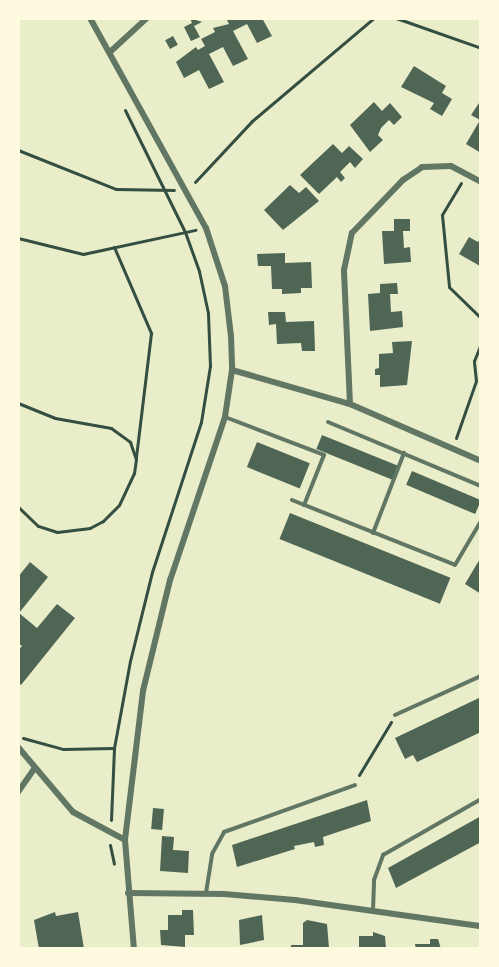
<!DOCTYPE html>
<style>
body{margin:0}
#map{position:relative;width:499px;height:967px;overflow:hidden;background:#e9edc9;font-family:"Work Sans",sans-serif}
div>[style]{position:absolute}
.building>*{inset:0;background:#4f6655;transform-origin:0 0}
.path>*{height:3px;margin:-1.5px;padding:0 1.5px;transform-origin:1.5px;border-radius:1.5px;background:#344e41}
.service>*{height:4px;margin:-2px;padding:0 2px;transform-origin:2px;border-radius:2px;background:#617663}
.minor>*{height:6px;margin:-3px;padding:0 3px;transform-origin:3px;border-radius:3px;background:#617663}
span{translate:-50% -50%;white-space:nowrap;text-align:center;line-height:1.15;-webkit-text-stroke:5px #fefae0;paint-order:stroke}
.frame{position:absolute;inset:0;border:20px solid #fefae0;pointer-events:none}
</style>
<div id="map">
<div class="building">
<div style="clip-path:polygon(190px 18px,202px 22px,194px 26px,200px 37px,191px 41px,184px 27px,192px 23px)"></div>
<div style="clip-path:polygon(226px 18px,262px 18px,272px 36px,257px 43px,247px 24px,233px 31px,248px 59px,233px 66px,223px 47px,209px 54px,224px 82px,209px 89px,199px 70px,184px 78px,176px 62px,196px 47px,198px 50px,205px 46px,201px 39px,215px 32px,213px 28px,229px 24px)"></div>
<div style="left:173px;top:36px;width:10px;height:9px;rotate:61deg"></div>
<div style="clip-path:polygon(414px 66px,446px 86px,442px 93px,452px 99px,442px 116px,430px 109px,434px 103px,401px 87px)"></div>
<div style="clip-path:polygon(481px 100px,481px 153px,466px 144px,480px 120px,471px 115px)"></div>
<div style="clip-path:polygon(374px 102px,382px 111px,390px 103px,402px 117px,394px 125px,389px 120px,381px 128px,378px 135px,383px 140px,370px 152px,350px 125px)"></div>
<div style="clip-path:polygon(333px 144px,342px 153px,349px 146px,363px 159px,355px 168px,350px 162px,340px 172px,345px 178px,341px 182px,337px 177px,319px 194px,300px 175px)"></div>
<div style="clip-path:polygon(290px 185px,299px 193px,306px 187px,319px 201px,283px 230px,264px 210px)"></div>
<div style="clip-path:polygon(394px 219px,410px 219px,410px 231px,403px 231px,404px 248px,410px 247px,411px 262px,384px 264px,382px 231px,394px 231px)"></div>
<div style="clip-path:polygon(469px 237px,478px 242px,481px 238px,480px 266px,459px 254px)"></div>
<div style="clip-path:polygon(285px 253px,285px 263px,311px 262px,312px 288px,301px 288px,301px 293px,282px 294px,282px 289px,272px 289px,271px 266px,258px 266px,257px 254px)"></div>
<div style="clip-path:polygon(397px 283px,398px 294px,390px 294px,391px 312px,402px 311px,403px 327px,370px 331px,368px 294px,380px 293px,380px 284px)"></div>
<div style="clip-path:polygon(268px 312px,285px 312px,286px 322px,314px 321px,315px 351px,302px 351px,301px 343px,277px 344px,276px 324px,269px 325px)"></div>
<div style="clip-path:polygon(412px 341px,407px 385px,380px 387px,380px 375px,375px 375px,375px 369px,379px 368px,379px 354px,393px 353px,392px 342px)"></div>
<div style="left:322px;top:435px;width:82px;height:15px;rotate:22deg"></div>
<div style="left:257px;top:442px;width:57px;height:27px;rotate:22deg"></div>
<div style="left:412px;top:471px;width:75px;height:15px;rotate:23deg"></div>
<div style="left:290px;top:513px;width:173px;height:28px;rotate:22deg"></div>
<div style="clip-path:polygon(481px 557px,481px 594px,465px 584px)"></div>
<div style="clip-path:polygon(30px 562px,48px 577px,19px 613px,37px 628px,57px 604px,75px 618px,21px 685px,18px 683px,18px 651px,22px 646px,18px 643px,18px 577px)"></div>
<div style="clip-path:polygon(481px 697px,481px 732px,417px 762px,413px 755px,405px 759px,395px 738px)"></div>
<div style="clip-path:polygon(367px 800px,371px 821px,323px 837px,324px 845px,315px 847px,314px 842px,294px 846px,295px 849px,237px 867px,232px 845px)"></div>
<div style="left:153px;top:808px;width:11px;height:21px;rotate:5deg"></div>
<div style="clip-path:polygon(481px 816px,481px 842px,396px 888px,388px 868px)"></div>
<div style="clip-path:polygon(162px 836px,174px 837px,173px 850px,189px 851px,188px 873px,160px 871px)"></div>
<div style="clip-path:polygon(182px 910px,193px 910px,194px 935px,185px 935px,185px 947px,161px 945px,160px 930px,168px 930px,168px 915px,182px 915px)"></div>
<div style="clip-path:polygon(55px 912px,56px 916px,78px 912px,84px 949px,39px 949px,34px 920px)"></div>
<div style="clip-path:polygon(262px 915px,264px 940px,240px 945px,239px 920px)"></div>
<div style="clip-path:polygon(307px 920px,327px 924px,329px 948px,291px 949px,291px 945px,303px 945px,303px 923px)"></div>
<div style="clip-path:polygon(373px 932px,385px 936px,386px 949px,359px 949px,359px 936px,373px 936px)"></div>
<div style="clip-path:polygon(430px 939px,438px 939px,441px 949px,416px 949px,415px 944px,430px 944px)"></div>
</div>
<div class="path">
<div style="left:396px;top:18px;width:90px;rotate:19.4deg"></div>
<div style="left:18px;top:150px;width:105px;rotate:21.7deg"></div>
<div style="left:116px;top:189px;width:58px;rotate:1deg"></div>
<div style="left:195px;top:182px;width:83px;rotate:-46.9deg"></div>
<div style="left:252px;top:121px;width:160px;rotate:-40.2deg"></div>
<div style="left:461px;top:183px;width:37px;rotate:121deg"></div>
<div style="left:442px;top:215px;width:72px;rotate:84.4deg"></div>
<div style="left:449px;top:287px;width:45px;rotate:44.1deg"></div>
<div style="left:18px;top:238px;width:67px;rotate:13.8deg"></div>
<div style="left:83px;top:254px;width:115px;rotate:-12.1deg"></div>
<div style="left:114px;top:247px;width:94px;rotate:66.7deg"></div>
<div style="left:151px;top:333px;width:125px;rotate:96.9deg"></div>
<div style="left:18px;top:403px;width:40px;rotate:22deg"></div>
<div style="left:55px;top:418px;width:57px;rotate:10.1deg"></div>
<div style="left:111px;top:428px;width:24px;rotate:36deg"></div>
<div style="left:130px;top:442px;width:18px;rotate:71deg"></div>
<div style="left:136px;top:459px;width:14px;rotate:98deg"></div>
<div style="left:134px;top:473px;width:35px;rotate:115deg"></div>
<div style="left:119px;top:505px;width:23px;rotate:135deg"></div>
<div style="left:103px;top:521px;width:15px;rotate:152deg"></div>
<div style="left:90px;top:528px;width:33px;rotate:173deg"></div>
<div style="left:57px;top:532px;width:20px;rotate:-162deg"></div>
<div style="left:38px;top:526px;width:28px;rotate:-136deg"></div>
<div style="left:456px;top:438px;width:60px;rotate:-70.7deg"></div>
<div style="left:476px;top:381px;width:20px;rotate:-96deg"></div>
<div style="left:474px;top:361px;width:18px;rotate:-68deg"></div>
<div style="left:23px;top:738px;width:41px;rotate:15.4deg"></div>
<div style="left:63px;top:749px;width:51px;rotate:-1.1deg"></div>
<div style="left:359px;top:775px;width:62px;rotate:-58.9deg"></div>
<div style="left:111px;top:820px;width:72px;rotate:-87.6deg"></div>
<div style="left:114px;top:748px;width:88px;rotate:-79.6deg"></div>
<div style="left:130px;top:661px;width:92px;rotate:-76.1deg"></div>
<div style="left:152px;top:572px;width:158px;rotate:-71.9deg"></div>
<div style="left:201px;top:422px;width:57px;rotate:-80.9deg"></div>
<div style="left:210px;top:366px;width:53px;rotate:-92.2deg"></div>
<div style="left:208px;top:313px;width:43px;rotate:-102.1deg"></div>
<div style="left:199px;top:271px;width:41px;rotate:-109.7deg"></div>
<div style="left:185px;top:232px;width:136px;rotate:-116.2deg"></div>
<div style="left:110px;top:845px;width:19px;rotate:78deg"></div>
</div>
<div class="service">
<div style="left:225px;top:417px;width:106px;rotate:21deg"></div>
<div style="left:324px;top:455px;width:54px;rotate:111.8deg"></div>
<div style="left:328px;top:422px;width:166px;rotate:22.7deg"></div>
<div style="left:292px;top:500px;width:175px;rotate:21.7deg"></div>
<div style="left:455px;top:565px;width:51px;rotate:-59.4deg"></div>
<div style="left:373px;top:533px;width:86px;rotate:-68.8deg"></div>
<div style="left:395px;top:715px;width:94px;rotate:-24.4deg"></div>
<div style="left:206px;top:893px;width:39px;rotate:-81deg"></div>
<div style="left:212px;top:854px;width:25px;rotate:-61deg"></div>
<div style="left:224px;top:832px;width:139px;rotate:-19.7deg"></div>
<div style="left:373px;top:911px;width:31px;rotate:-88deg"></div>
<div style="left:374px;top:880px;width:27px;rotate:-70deg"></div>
<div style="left:383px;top:855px;width:113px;rotate:-29.7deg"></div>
</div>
<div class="minor">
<div style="left:90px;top:18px;width:240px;rotate:61.1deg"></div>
<div style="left:206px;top:228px;width:61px;rotate:71.9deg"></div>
<div style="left:225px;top:286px;width:50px;rotate:83.2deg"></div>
<div style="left:231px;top:336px;width:34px;rotate:88deg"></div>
<div style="left:232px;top:370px;width:48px;rotate:98.5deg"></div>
<div style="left:225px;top:417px;width:172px;rotate:108.6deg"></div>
<div style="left:170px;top:580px;width:114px;rotate:103.7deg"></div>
<div style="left:143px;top:691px;width:150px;rotate:96.9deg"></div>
<div style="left:125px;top:840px;width:109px;rotate:85.3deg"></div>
<div style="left:110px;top:52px;width:50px;rotate:-42.6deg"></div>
<div style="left:232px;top:370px;width:123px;rotate:16.1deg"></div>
<div style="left:350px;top:404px;width:143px;rotate:23.5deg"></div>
<div style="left:350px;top:404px;width:134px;rotate:-92.6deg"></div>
<div style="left:344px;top:270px;width:38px;rotate:-78deg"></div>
<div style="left:352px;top:233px;width:74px;rotate:-46.1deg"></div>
<div style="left:403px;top:180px;width:23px;rotate:-34deg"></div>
<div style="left:422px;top:167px;width:29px;rotate:-2deg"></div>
<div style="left:451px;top:166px;width:34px;rotate:28deg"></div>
<div style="left:18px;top:747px;width:85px;rotate:49.8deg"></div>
<div style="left:73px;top:812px;width:59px;rotate:28.3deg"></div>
<div style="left:18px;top:792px;width:29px;rotate:-55deg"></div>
<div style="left:128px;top:893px;width:96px;rotate:0.6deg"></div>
<div style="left:224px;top:894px;width:71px;rotate:4.8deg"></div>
<div style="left:295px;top:900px;width:188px;rotate:8deg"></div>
</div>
<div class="frame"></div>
</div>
